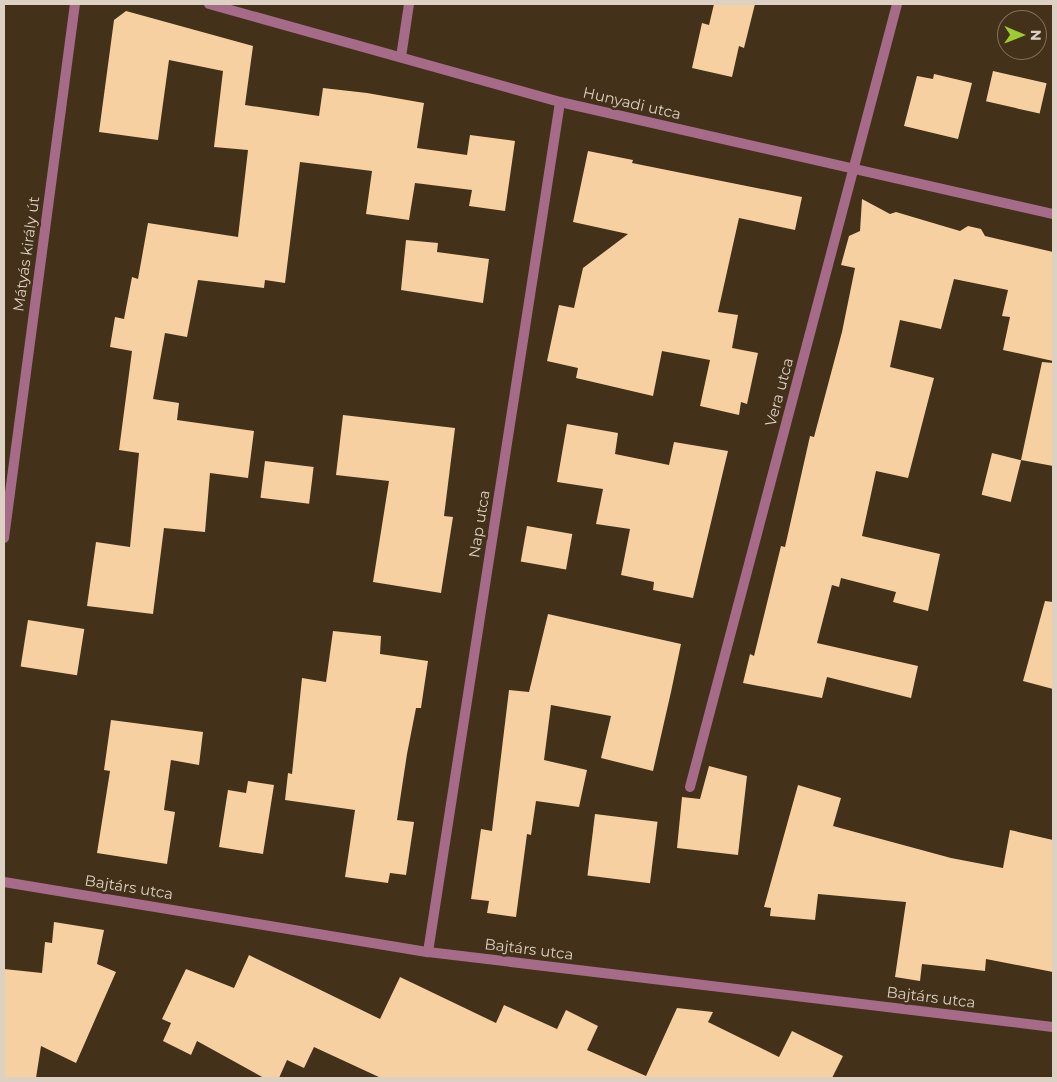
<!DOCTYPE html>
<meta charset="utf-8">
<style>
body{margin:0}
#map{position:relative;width:1057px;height:1082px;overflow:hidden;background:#43311a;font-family:Montserrat,sans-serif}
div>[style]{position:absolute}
.building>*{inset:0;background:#f7d0a1;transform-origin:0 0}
.minor>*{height:10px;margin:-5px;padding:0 5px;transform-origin:5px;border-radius:5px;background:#a66b88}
.tertiary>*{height:10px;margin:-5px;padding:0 5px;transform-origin:5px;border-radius:5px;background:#a66b88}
span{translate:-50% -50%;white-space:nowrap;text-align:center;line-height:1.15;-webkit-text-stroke:5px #43311a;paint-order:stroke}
.street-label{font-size:15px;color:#dcd1c3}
.frame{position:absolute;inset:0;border:5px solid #dcd1c3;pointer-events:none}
.north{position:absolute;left:997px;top:10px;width:50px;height:50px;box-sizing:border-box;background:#43311a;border:1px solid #80715e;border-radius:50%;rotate:91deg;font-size:14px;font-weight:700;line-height:20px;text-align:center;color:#dcd1c3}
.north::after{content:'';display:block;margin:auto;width:18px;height:22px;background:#9ccb32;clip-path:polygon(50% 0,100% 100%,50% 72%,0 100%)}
</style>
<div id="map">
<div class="building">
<div style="clip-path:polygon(714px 4px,755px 4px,744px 48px,739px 46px,732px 77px,692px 68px,702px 23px,709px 25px)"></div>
<div style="clip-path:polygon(126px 11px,253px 46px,245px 105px,319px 116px,323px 88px,367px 93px,424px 103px,417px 148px,467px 155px,470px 135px,515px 141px,505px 211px,469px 206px,472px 190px,415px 183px,409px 220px,366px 214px,372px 171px,300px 162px,285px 283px,265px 280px,264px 288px,198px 280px,187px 337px,165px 333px,153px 399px,179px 403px,177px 420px,254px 431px,248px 478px,210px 473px,205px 532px,164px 528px,153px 614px,87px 606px,96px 542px,130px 547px,139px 453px,119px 450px,132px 351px,110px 347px,115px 317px,124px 319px,132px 277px,138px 279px,148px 223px,238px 237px,248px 150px,214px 147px,223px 71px,169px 60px,158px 140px,99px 132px,114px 20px)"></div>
<div style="left:993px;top:71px;width:55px;height:31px;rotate:13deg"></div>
<div style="clip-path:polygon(934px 74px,972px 83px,958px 139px,904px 126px,917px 76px,933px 79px)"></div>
<div style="clip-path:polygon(588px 151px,633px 160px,632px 163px,802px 197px,795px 230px,739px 218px,718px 312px,738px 315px,732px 348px,758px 353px,747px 404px,741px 402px,739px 415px,700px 406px,710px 360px,662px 351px,653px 396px,576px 378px,578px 368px,547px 361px,559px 305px,574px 308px,583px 268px,628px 234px,573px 222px)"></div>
<div style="clip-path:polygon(862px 199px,890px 214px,896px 212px,960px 231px,968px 226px,981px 229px,985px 236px,1053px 252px,1053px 361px,1003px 350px,1010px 317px,1002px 316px,1008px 290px,954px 279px,941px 329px,900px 320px,890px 367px,934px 378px,908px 478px,876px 471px,862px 536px,940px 554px,928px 611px,893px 602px,896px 592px,841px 578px,839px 587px,832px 585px,817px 643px,918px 666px,911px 698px,827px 677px,822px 698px,743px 683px,750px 654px,754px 656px,781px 546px,785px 547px,810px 436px,814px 437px,842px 332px,855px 268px,841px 265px,849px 236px,860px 231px)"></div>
<div style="clip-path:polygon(406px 240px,438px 243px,437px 252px,489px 259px,483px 303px,401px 290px)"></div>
<div style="clip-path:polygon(1042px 362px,1053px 363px,1053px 466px,1021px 460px)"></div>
<div style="clip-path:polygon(343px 415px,455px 428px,444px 516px,453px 517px,441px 593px,373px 582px,389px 481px,336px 475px)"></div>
<div style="clip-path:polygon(567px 424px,618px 433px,615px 454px,669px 465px,674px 442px,728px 451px,693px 598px,653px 590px,654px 582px,621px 575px,630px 529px,596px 524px,603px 489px,557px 482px)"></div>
<div style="left:992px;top:453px;width:30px;height:43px;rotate:14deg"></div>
<div style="left:265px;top:461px;width:49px;height:37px;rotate:7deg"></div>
<div style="left:527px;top:526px;width:46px;height:36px;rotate:10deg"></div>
<div style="clip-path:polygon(1045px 601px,1053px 602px,1053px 689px,1023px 681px)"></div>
<div style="clip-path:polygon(548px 614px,681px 644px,671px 692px,653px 771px,601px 758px,611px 716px,551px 705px,544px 760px,587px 770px,579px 807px,536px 801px,531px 835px,527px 834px,516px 917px,487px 913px,489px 901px,471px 899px,481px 829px,492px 831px,509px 690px,529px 692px)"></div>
<div style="left:28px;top:620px;width:57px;height:47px;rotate:9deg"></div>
<div style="clip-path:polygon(333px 631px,381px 636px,380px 654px,428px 661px,421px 708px,416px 708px,407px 754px,397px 820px,414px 822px,406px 875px,390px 873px,388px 883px,345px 877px,355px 810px,285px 800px,288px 773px,292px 774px,302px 678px,326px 682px)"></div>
<div style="clip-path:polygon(111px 720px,203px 732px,199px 765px,171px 760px,164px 810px,175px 812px,167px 864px,97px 853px,110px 771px,104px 770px)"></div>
<div style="clip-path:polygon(709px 766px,747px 776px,738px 855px,677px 848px,682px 797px,700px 799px)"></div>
<div style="clip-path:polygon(248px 781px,274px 785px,263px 854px,219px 847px,228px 790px,246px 793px)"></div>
<div style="clip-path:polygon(798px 785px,841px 798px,833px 826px,951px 858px,1003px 868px,1010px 830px,1053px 840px,1053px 972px,986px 959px,985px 971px,922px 964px,920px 981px,895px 977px,906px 902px,818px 894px,815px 920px,770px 916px,771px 908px,764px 907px)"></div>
<div style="left:595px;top:814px;width:63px;height:62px;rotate:7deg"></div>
<div style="clip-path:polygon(54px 922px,104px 930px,97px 964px,116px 972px,76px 1063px,41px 1046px,36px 1078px,4px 1078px,4px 969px,42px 973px,45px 942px,52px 943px)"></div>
<div style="clip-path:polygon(249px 955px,380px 1019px,400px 977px,496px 1023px,504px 1005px,557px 1029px,566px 1010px,598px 1026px,587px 1050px,646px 1076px,677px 1008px,713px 1012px,708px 1022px,779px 1057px,792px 1031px,843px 1056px,832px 1078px,381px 1078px,314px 1047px,304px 1068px,287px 1060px,279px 1078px,264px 1078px,197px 1041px,191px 1055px,163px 1041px,171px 1023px,162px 1019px,186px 969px,234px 988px)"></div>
</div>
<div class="minor">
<div style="left:209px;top:4px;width:364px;rotate:15.6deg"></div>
<div style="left:560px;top:102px;width:506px;rotate:12.8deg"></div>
<div style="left:401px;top:57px;width:54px;rotate:-81.4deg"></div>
<div style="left:690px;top:787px;width:810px;rotate:-75.19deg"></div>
<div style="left:4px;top:882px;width:430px;rotate:9.4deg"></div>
<div style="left:428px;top:952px;width:629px;rotate:6.84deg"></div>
<div style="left:428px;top:952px;width:860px;rotate:-81.17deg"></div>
</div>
<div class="tertiary">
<div style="left:4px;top:538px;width:539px;rotate:-82.43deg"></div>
</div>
<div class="street-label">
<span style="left:632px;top:103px;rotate:13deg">Hunyadi utca</span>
<span style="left:26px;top:254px;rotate:-82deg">Mátyás király út</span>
<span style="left:779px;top:392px;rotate:-75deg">Vera utca</span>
<span style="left:479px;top:524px;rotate:-81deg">Nap utca</span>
<span style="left:129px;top:887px;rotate:9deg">Bajtárs utca</span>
<span style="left:529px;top:949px;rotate:7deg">Bajtárs utca</span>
<span style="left:931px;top:997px;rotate:7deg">Bajtárs utca</span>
</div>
<div class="frame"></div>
<div class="north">N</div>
</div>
